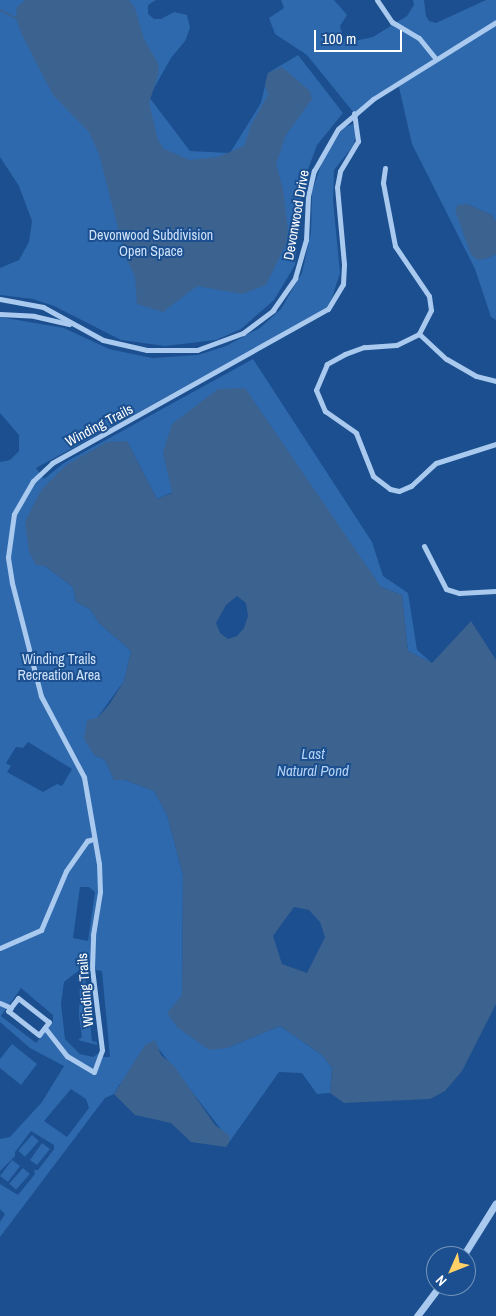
<!DOCTYPE html>
<style>
body{margin:0}
#map{position:relative;width:496px;height:1316px;overflow:hidden;background:#1b4f8f;font-family:"Archivo Narrow",sans-serif}
div>[style]{position:absolute}
.green>*{inset:0;background:#2e69ad;transform-origin:0 0}
.water>*{inset:0;background:#3c6290}
.stream>*{height:2px;margin:-1px;padding:0 1px;transform-origin:1px;border-radius:1px;background:#3c6290}
.minor>*{height:5px;margin:-2.5px;padding:0 2.5px;transform-origin:2.5px;border-radius:2.5px;background:#a9c9ee}
.tertiary>*{height:7px;margin:-3.5px;padding:0 3.5px;transform-origin:3.5px;border-radius:3.5px;background:#a9c9ee}
span{translate:-50% -50%;white-space:nowrap;text-align:center;line-height:1.15;-webkit-text-stroke:4px #1b4f8f;paint-order:stroke}
.street-label{font-size:14px;color:#fff}
.park-label{font-size:14px;color:#cfe3fa}
.water-label{font-size:15px;color:#b5d3f5;font-style:italic}
.north{position:absolute;left:426px;top:1246px;width:50px;height:50px;box-sizing:border-box;background:#1b4f8f;border:1px solid #7695bc;border-radius:50%;rotate:226deg;font-size:14px;font-weight:700;line-height:20px;text-align:center;color:#fff}
.north::after{content:'';display:block;margin:auto;width:18px;height:22px;background:#ffd166;clip-path:polygon(50% 0,100% 100%,50% 72%,0 100%)}
.scale{position:absolute;left:314px;top:30px;width:88px;height:22px;box-sizing:border-box;border:2px solid #fff;border-top:0;padding-left:6px;font-size:15px;line-height:18px;white-space:nowrap;color:#fff;-webkit-text-stroke:4px #1b4f8f;paint-order:stroke}
</style>
<div id="map">
<div class="green">
<div style="clip-path:polygon(0 0,156px 0,148px 5px,148px 14px,154px 19px,161px 19px,174px 12px,187px 15px,190px 28px,185px 41px,171px 58px,149px 97px,190px 151px,230px 153px,261px 103px,268px 73px,298px 55px,343px 113px,317px 145px,303px 183px,295px 265px,274px 300px,241px 329px,216px 340px,165px 346px,121px 340px,54px 306px,33px 299px,0 295px,0 268px,19px 260px,29px 242px,32px 221px,19px 186px,0 157px)"></div>
<div style="clip-path:polygon(281px 0,334px 0,347px 15px,340px 26px,343px 37px,350px 42px,373px 37px,407px 16px,414px 5px,413px 0,424px 0,426px 16px,429px 21px,436px 23px,486px 0,496px 0,496px 222px,492px 215px,467px 204px,485px 259px,496px 254px,496px 320px,491px 317px,475px 269px,412px 144px,398px 83px,354px 113px,307px 55px,275px 34px,269px 18px,284px 8px)"></div>
<div style="clip-path:polygon(evenodd,353px 124px,356px 136px,353px 146px,334px 170px,333px 201px,340px 273px,331px 301px,325px 310px,36px 468px,44px 479px,64px 463px,253px 359px,372px 542px,383px 576px,408px 593px,417px 650px,432px 663px,408px 651px,402px 595px,381px 587px,163px 452px,173px 492px,157px 499px,127px 441px,45px 566px,73px 587px,76px 602px,90px 609px,99px 623px,131px 651px,124px 681px,97px 718px,94px 755px,105px 760px,114px 780px,125px 780px,154px 791px,167px 815px,183px 875px,182px 995px,227px 1048px,280px 1026px,322px 1055px,332px 1068px,330px 1093px,317px 1094px,302px 1073px,279px 1072px,230px 1141px,158px 1048px,119px 1085px,114px 1094px,105px 1098px,0 1237px,0 1222px,5px 1214px,0 1209px,0 1184px,18px 1195px,35px 1174px,34px 1170px,38px 1170px,54px 1149px,54px 1145px,31px 1131px,15px 1152px,15px 1156px,0 1171px,0 1139px,10px 1137px,42px 1102px,64px 1066px,30px 1048px,0 1022px,0 462px,10px 460px,19px 451px,19px 435px,0 413px,0 317px,64px 328px,109px 349px,152px 358px,198px 355px,226px 346px,260px 328px,281px 309px,302px 273px,311px 232px,312px 192px,323px 159px,343px 128px,353px 124px,28px 742px,72px 769px,62px 786px,57px 784px,43px 792px,7px 772px,11px 766px,6px 763px,16px 747px,23px 748px,28px 742px,353px 124px,80px 887px,89px 887px,95px 892px,88px 941px,73px 938px,80px 887px,353px 124px,82px 968px,102px 971px,110px 1057px,99px 1057px,99px 1053px,93px 1057px,80px 1054px,65px 1039px,61px 1004px,64px 982px,82px 968px,353px 124px,21px 988px,53px 1015px,53px 1022px,36px 1043px,1px 1016px,21px 988px,353px 124px,71px 1089px,86px 1099px,89px 1108px,67px 1137px,44px 1121px,71px 1089px)"></div>
<div style="clip-path:polygon(89px 972px,90px 975px,85px 976px,92px 1041px,97px 1042px,97px 1045px,78px 1040px,82px 1037px,79px 1016px,80px 982px,76px 981px)"></div>
<div style="clip-path:polygon(12px 1044px,37px 1064px,21px 1085px,0 1068px,0 1059px)"></div>
<div style="left:32px;top:1135px;width:9px;height:21px;rotate:41deg"></div>
<div style="clip-path:polygon(42px 1143px,50px 1149px,37px 1165px,30px 1160px)"></div>
<div style="left:12px;top:1160px;width:10px;height:20px;rotate:37deg"></div>
<div style="left:23px;top:1168px;width:9px;height:21px;rotate:41deg"></div>
</div>
<div class="water">
<div style="clip-path:polygon(25px 0,129px 0,135px 8px,144px 39px,158px 63px,159px 72px,149px 103px,158px 140px,164px 149px,190px 160px,218px 157px,244px 146px,251px 125px,268px 95px,265px 84px,268px 73px,282px 67px,310px 91px,312px 99px,286px 135px,276px 164px,283px 189px,288px 230px,286px 244px,266px 285px,242px 294px,197px 286px,163px 312px,137px 304px,135px 277px,125px 255px,99px 154px,89px 132px,53px 95px,22px 35px,16px 18px,17px 7px)"></div>
<div style="clip-path:polygon(467px 204px,492px 215px,496px 222px,496px 254px,485px 259px,478px 260px,471px 255px,455px 210px,458px 205px)"></div>
<div style="clip-path:polygon(evenodd,245px 388px,381px 587px,402px 595px,408px 651px,432px 663px,471px 621px,496px 660px,496px 1004px,462px 1071px,445px 1091px,430px 1099px,344px 1103px,330px 1093px,332px 1068px,322px 1055px,280px 1026px,227px 1048px,209px 1050px,177px 1027px,167px 1013px,182px 995px,183px 875px,167px 815px,154px 791px,125px 780px,114px 780px,105px 760px,94px 755px,84px 739px,87px 720px,97px 718px,109px 705px,124px 681px,131px 651px,99px 623px,90px 609px,76px 602px,73px 587px,45px 566px,36px 565px,29px 552px,25px 521px,42px 489px,66px 465px,107px 442px,127px 441px,157px 499px,172px 493px,163px 452px,172px 424px,218px 389px,245px 388px,237px 596px,246px 603px,248px 616px,244px 628px,237px 636px,228px 639px,220px 633px,216px 623px,226px 605px,237px 596px,245px 388px,294px 907px,309px 910px,320px 922px,325px 937px,307px 973px,282px 964px,273px 936px,294px 907px)"></div>
<div style="clip-path:polygon(155px 1040px,161px 1055px,174px 1066px,215px 1125px,229px 1135px,230px 1141px,226px 1147px,191px 1142px,171px 1123px,135px 1115px,114px 1094px,145px 1045px)"></div>
</div>
<div class="stream">
<div style="left:0;top:10px;width:18px;rotate:27deg"></div>
</div>
<div class="minor">
<div style="left:377px;top:0;width:27px;rotate:56deg"></div>
<div style="left:392px;top:22px;width:31px;rotate:31deg"></div>
<div style="left:419px;top:38px;width:27px;rotate:51deg"></div>
<div style="left:385px;top:168px;width:15px;rotate:98deg"></div>
<div style="left:383px;top:183px;width:64px;rotate:79.2deg"></div>
<div style="left:395px;top:246px;width:60px;rotate:55.8deg"></div>
<div style="left:429px;top:296px;width:14px;rotate:82deg"></div>
<div style="left:431px;top:310px;width:27px;rotate:117deg"></div>
<div style="left:0;top:299px;width:44px;rotate:10.5deg"></div>
<div style="left:43px;top:307px;width:68px;rotate:28.8deg"></div>
<div style="left:103px;top:340px;width:45px;rotate:12.8deg"></div>
<div style="left:147px;top:350px;width:50px"></div>
<div style="left:197px;top:350px;width:49px;rotate:-20.3deg"></div>
<div style="left:243px;top:333px;width:38px;rotate:-37deg"></div>
<div style="left:273px;top:310px;width:39px;rotate:-55deg"></div>
<div style="left:295px;top:278px;width:40px;rotate:-74deg"></div>
<div style="left:306px;top:240px;width:44px;rotate:-87.4deg"></div>
<div style="left:308px;top:196px;width:26px;rotate:-77deg"></div>
<div style="left:314px;top:171px;width:48px;rotate:-60.3deg"></div>
<div style="left:338px;top:129px;width:46px;rotate:-40.6deg"></div>
<div style="left:373px;top:99px;width:145px;rotate:-32deg"></div>
<div style="left:0;top:314px;width:34px;rotate:3deg"></div>
<div style="left:34px;top:316px;width:36px;rotate:13deg"></div>
<div style="left:496px;top:381px;width:21px;rotate:-166deg"></div>
<div style="left:476px;top:376px;width:34px;rotate:-150deg"></div>
<div style="left:446px;top:359px;width:37px;rotate:-137deg"></div>
<div style="left:419px;top:334px;width:25px;rotate:154deg"></div>
<div style="left:396px;top:345px;width:32px;rotate:176deg"></div>
<div style="left:364px;top:347px;width:20px;rotate:160deg"></div>
<div style="left:345px;top:354px;width:21px;rotate:151deg"></div>
<div style="left:327px;top:364px;width:28px;rotate:113deg"></div>
<div style="left:316px;top:390px;width:23px;rotate:67deg"></div>
<div style="left:325px;top:411px;width:38px;rotate:35deg"></div>
<div style="left:356px;top:433px;width:46px;rotate:68.4deg"></div>
<div style="left:373px;top:476px;width:21px;rotate:37deg"></div>
<div style="left:390px;top:489px;width:9px;rotate:13deg"></div>
<div style="left:399px;top:491px;width:13px;rotate:-23deg"></div>
<div style="left:411px;top:486px;width:34px;rotate:-43deg"></div>
<div style="left:436px;top:463px;width:63px;rotate:-17.6deg"></div>
<div style="left:424px;top:546px;width:48px;rotate:62.9deg"></div>
<div style="left:446px;top:589px;width:14px;rotate:17deg"></div>
<div style="left:459px;top:593px;width:37px;rotate:-3deg"></div>
<div style="left:0;top:948px;width:45px;rotate:-23.7deg"></div>
<div style="left:41px;top:930px;width:64px;rotate:-67deg"></div>
<div style="left:66px;top:871px;width:37px;rotate:-55deg"></div>
<div style="left:87px;top:841px;width:6px;rotate:-18deg"></div>
<div style="left:18px;top:998px;width:39px;rotate:38deg"></div>
<div style="left:49px;top:1022px;width:16px;rotate:128deg"></div>
<div style="left:39px;top:1035px;width:39px;rotate:-142deg"></div>
<div style="left:8px;top:1011px;width:16px;rotate:-52deg"></div>
<div style="left:0;top:1003px;width:12px;rotate:24deg"></div>
<div style="left:45px;top:1028px;width:36px;rotate:52deg"></div>
<div style="left:67px;top:1056px;width:31px;rotate:31deg"></div>
<div style="left:94px;top:1072px;width:23px;rotate:-70deg"></div>
<div style="left:102px;top:1050px;width:83px;rotate:-97deg"></div>
<div style="left:92px;top:968px;width:33px;rotate:-88deg"></div>
<div style="left:93px;top:935px;width:44px;rotate:-80.8deg"></div>
<div style="left:100px;top:892px;width:28px;rotate:-92deg"></div>
<div style="left:99px;top:864px;width:88px;rotate:-99.8deg"></div>
<div style="left:84px;top:777px;width:92px;rotate:-118deg"></div>
<div style="left:41px;top:696px;width:117px;rotate:-104.4deg"></div>
<div style="left:12px;top:583px;width:26px;rotate:-99deg"></div>
<div style="left:8px;top:557px;width:43px;rotate:-82.1deg"></div>
<div style="left:14px;top:514px;width:38px;rotate:-60deg"></div>
<div style="left:33px;top:481px;width:26px;rotate:-43deg"></div>
<div style="left:52px;top:463px;width:316px;rotate:-29.2deg"></div>
<div style="left:328px;top:309px;width:29px;rotate:-59deg"></div>
<div style="left:343px;top:284px;width:20px;rotate:-87deg"></div>
<div style="left:344px;top:264px;width:77px;rotate:-95.2deg"></div>
<div style="left:337px;top:187px;width:16px;rotate:-79deg"></div>
<div style="left:340px;top:171px;width:35px;rotate:-59deg"></div>
<div style="left:358px;top:141px;width:28px;rotate:-98deg"></div>
</div>
<div class="tertiary">
<div style="left:463px;top:1256px;width:62px;rotate:-58.1deg"></div>
<div style="left:417px;top:1316px;width:38px;rotate:-53deg"></div>
</div>
<div class="street-label">
<span style="left:296px;top:215px;rotate:-80deg">Devonwood Drive</span>
<span style="left:99px;top:425px;rotate:-28deg">Winding Trails</span>
<span style="left:85px;top:990px;rotate:-95deg">Winding Trails</span>
</div>
<div class="park-label">
<span style="left:151px;top:243px">Devonwood Subdivision<br>Open Space</span>
<span style="left:59px;top:667px">Winding Trails<br>Recreation Area</span>
</div>
<div class="water-label">
<span style="left:313px;top:762px">Last<br>Natural Pond</span>
</div>
<div class="north">N</div>
<div class="scale">100 m</div>
</div>
